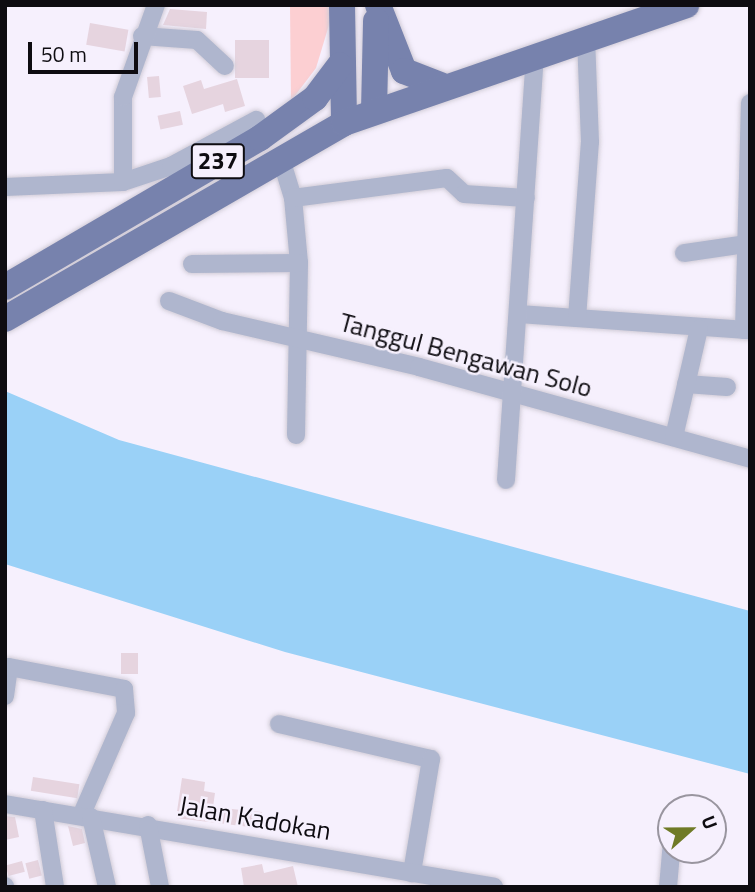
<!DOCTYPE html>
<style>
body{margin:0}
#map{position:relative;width:755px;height:892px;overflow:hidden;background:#f6f0fd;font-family:"Titillium Web",sans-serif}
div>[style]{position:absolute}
.green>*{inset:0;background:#fccfd2}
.water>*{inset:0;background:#9ad1f7}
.building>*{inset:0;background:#e6d4df;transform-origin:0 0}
.roads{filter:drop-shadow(0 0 2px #d1ccd7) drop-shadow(0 0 2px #d1ccd7)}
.minor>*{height:18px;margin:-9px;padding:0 9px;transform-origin:9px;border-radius:9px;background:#afb6ce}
.primary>*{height:26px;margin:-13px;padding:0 13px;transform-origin:13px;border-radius:13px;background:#7782ad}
span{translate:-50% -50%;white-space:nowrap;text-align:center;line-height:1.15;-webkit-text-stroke:5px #f6f0fd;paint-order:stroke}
.shield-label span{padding:2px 5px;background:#f6f0fd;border:2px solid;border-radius:5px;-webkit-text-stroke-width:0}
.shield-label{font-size:24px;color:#0e0c11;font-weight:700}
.street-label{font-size:26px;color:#0e0c11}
.frame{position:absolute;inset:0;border:7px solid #0e0c11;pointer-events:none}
.north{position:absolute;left:657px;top:794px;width:70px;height:70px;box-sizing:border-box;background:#f6f0fd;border:2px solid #99959f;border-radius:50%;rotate:69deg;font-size:19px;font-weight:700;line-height:28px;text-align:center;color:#0e0c11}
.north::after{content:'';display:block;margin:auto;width:24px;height:32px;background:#6f7a26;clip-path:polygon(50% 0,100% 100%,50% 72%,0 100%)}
.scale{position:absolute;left:28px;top:42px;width:110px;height:32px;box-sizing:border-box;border:4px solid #0e0c11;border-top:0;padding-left:9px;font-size:21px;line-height:24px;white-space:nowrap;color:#0e0c11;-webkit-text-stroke:5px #f6f0fd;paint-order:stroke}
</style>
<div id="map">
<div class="green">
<div style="clip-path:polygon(290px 5px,335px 5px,316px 68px,291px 101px)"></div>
</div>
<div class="water">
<div style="clip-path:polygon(5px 391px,119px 440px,750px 611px,750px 774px,285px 652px,5px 564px)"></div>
</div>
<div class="building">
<div style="clip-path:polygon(170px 9px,207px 12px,206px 29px,163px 25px)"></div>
<div style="left:90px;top:23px;width:39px;height:22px;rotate:10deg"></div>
<div style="left:235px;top:40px;width:34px;height:38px"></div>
<div style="left:159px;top:76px;width:21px;height:12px;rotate:85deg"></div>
<div style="clip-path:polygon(237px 79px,245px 106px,225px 112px,223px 104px,192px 114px,183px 86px,201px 80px,204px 89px)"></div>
<div style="left:180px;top:111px;width:14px;height:23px;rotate:78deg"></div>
<div style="left:138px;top:653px;width:21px;height:17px;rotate:90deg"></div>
<div style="left:33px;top:777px;width:47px;height:14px;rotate:9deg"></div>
<div style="clip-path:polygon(182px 778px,205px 782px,204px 791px,215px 793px,213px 807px,262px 812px,259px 828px,176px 818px)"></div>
<div style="clip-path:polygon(5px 816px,15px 817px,19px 837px,5px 840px)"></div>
<div style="clip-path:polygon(68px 826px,82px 829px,85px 843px,73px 846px)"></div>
<div style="left:38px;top:860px;width:16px;height:13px;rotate:76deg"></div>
<div style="left:22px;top:861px;width:11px;height:17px;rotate:75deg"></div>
<div style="clip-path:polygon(262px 864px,264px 873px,293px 866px,298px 887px,244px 887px,241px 868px)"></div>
</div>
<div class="roads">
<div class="minor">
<div style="left:142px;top:36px;width:55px;rotate:4.2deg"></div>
<div style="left:197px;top:40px;width:38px;rotate:43deg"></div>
<div style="left:281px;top:159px;width:41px;rotate:72.9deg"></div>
<div style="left:293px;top:198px;width:65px;rotate:84.7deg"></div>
<div style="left:299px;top:263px;width:172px;rotate:91deg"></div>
<div style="left:123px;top:182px;width:51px;rotate:-18.4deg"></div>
<div style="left:171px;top:166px;width:97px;rotate:-28.4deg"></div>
<div style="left:5px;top:187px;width:118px;rotate:-2.4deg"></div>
<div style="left:123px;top:182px;width:85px;rotate:-90deg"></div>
<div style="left:123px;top:97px;width:98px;rotate:-70.3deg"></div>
<div style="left:293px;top:198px;width:155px;rotate:-7.4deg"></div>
<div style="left:447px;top:178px;width:23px;rotate:43deg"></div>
<div style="left:464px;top:194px;width:62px;rotate:3.7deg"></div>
<div style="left:684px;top:253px;width:63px;rotate:-8.3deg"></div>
<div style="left:192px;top:264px;width:107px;rotate:-0.5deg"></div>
<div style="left:169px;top:301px;width:57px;rotate:20.7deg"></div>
<div style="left:222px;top:321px;width:202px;rotate:13.1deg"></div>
<div style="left:419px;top:367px;width:344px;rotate:15.5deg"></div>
<div style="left:519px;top:314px;width:232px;rotate:4deg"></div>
<div style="left:577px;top:318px;width:176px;rotate:-85.8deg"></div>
<div style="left:590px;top:142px;width:103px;rotate:-92.2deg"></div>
<div style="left:744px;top:330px;width:227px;rotate:-88.5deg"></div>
<div style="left:686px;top:384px;width:41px;rotate:4.2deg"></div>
<div style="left:674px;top:437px;width:111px;rotate:-77deg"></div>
<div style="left:506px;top:480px;width:425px;rotate:-86.1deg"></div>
<div style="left:5px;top:696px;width:29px;rotate:-82deg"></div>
<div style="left:9px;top:667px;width:117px;rotate:10.8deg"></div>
<div style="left:124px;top:689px;width:24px;rotate:85deg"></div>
<div style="left:126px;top:713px;width:112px;rotate:113.6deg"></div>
<div style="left:279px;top:724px;width:156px;rotate:13deg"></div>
<div style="left:431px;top:759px;width:116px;rotate:99.5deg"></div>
<div style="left:5px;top:804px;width:496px;rotate:9.6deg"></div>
<div style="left:43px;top:810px;width:78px;rotate:81.1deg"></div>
<div style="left:91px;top:817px;width:72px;rotate:77.1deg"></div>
<div style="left:148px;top:825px;width:63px;rotate:79deg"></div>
<div style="left:5px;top:886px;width:1px;rotate:90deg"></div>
<div style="left:668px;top:887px;width:37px;rotate:-85deg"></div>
</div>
<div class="primary">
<div style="left:342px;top:5px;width:118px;rotate:89deg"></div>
<div style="left:378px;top:5px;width:71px;rotate:68.5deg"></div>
<div style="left:404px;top:71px;width:40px;rotate:21deg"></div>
<div style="left:374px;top:111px;width:90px;rotate:-88.7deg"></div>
<div style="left:5px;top:287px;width:295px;rotate:-30.3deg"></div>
<div style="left:260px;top:138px;width:68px;rotate:-36deg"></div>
<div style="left:315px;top:98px;width:41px;rotate:-52.9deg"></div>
<div style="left:5px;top:319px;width:392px;rotate:-30deg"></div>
<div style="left:344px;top:123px;width:362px;rotate:-19deg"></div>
</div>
</div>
<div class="shield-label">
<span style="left:218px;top:161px">237</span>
</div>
<div class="street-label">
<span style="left:466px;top:355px;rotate:15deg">Tanggul Bengawan Solo</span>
<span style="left:255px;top:818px;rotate:10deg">Jalan Kadokan</span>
</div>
<div class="frame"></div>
<div class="north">U</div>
<div class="scale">50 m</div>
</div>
